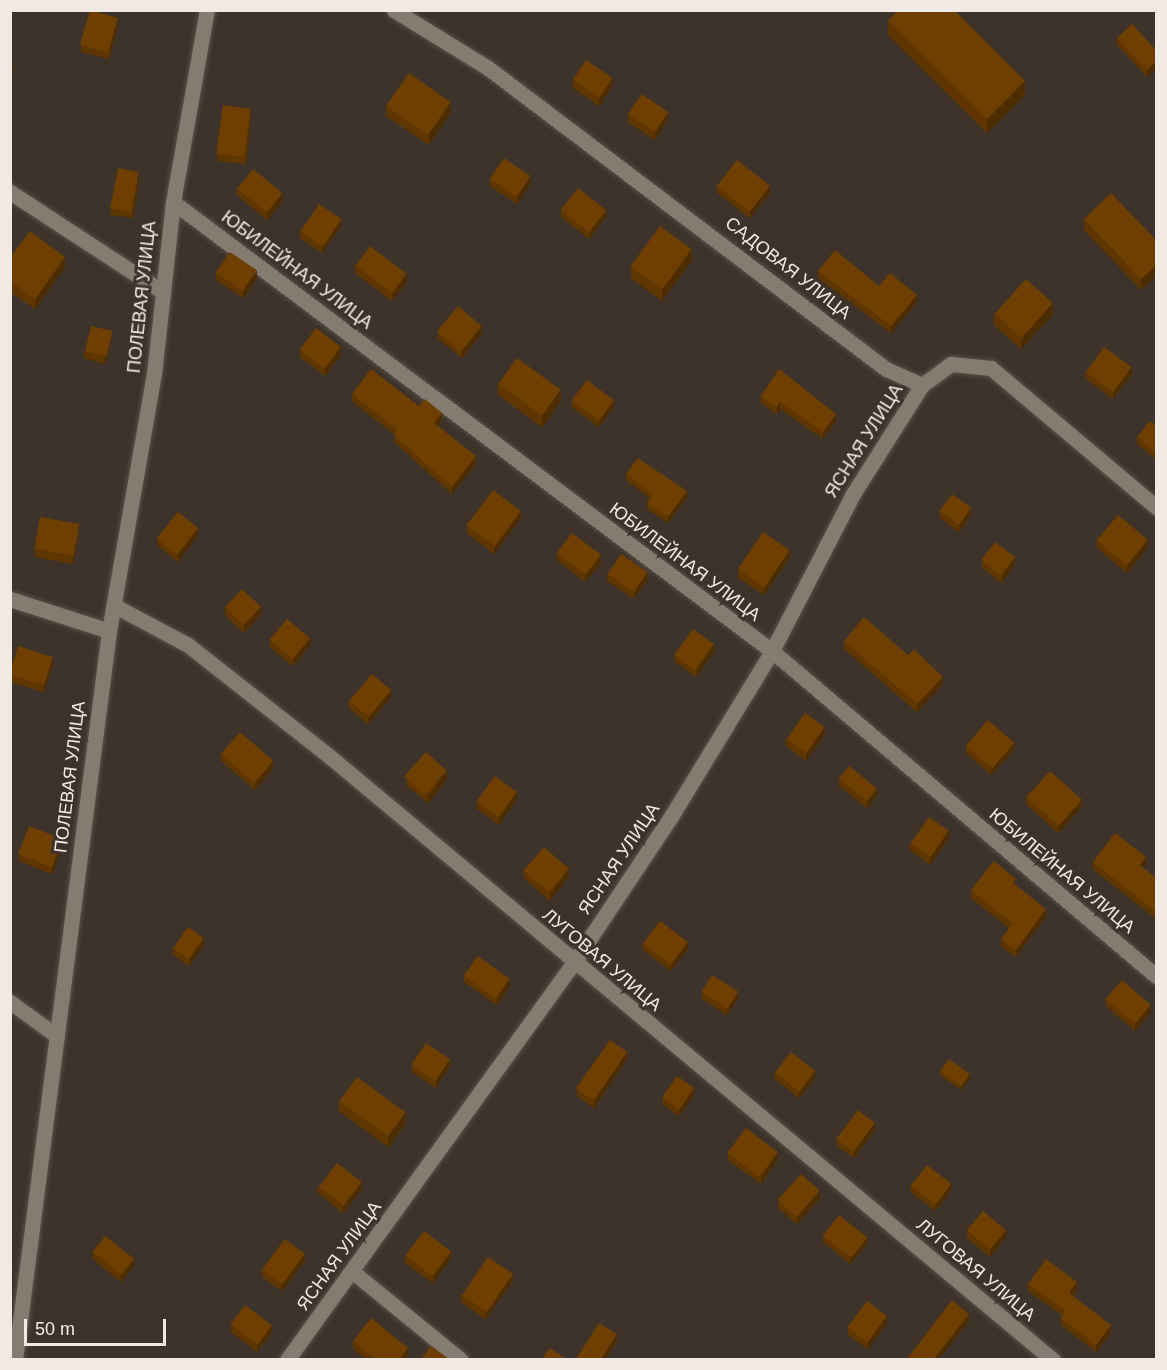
<!DOCTYPE html>
<meta charset="utf-8">
<style>
body{margin:0}
#map{position:relative;width:1167px;height:1370px;overflow:hidden;background:#3d332a;font-family:Helvetica,sans-serif}
div>[style]{position:absolute}
.roads{filter:drop-shadow(0 0 2px #595149) drop-shadow(0 0 2px #595149)}
.street>*{height:15px;margin:-7.5px;padding:0 7.5px;transform-origin:7.5px;border-radius:7.5px;background:#867b70}
.wall>*{inset:0;background:#5f3600}
.shaded-wall>*{inset:0;background:#4d2c00}
.building>*{inset:0;background:#6e3f00;transform-origin:0 0}
span{translate:-50% -50%;white-space:nowrap;text-align:center;line-height:1.15;-webkit-text-stroke:6px #3d332a;paint-order:stroke}
.street-label{font-size:18px;color:#f1eae4}
.frame{position:absolute;inset:0;border:12px solid #f1eae4;pointer-events:none}
.scale{position:absolute;left:24px;top:1319px;width:142px;height:27px;box-sizing:border-box;border:3px solid #f1eae4;border-top:0;padding-left:8px;font-size:18px;line-height:21px;white-space:nowrap;color:#f1eae4;-webkit-text-stroke:4px #3d332a;paint-order:stroke}
</style>
<div id="map">
<div class="roads">
<div class="street">
<div style="left:394px;top:10px;width:110px;rotate:31.7deg"></div>
<div style="left:488px;top:68px;width:499px;rotate:37.1deg"></div>
<div style="left:886px;top:369px;width:39px;rotate:24deg"></div>
<div style="left:922px;top:385px;width:36px;rotate:-36deg"></div>
<div style="left:951px;top:364px;width:40px;rotate:5.7deg"></div>
<div style="left:991px;top:368px;width:216px;rotate:40.1deg"></div>
<div style="left:10px;top:192px;width:183px;rotate:33.2deg"></div>
<div style="left:173px;top:202px;width:749px;rotate:36.85deg"></div>
<div style="left:772px;top:651px;width:503px;rotate:40.24deg"></div>
<div style="left:10px;top:599px;width:104px;rotate:17.9deg"></div>
<div style="left:115px;top:606px;width:83px;rotate:28.1deg"></div>
<div style="left:188px;top:645px;width:179px;rotate:38.2deg"></div>
<div style="left:329px;top:756px;width:943px;rotate:39.84deg"></div>
<div style="left:10px;top:1002px;width:58px;rotate:35.9deg"></div>
<div style="left:353px;top:1272px;width:139px;rotate:39.2deg"></div>
<div style="left:15px;top:1360px;width:735px;rotate:-82.65deg"></div>
<div style="left:109px;top:631px;width:261px;rotate:-80.1deg"></div>
<div style="left:154px;top:374px;width:173px;rotate:-83.7deg"></div>
<div style="left:173px;top:202px;width:195px;rotate:-80deg"></div>
<div style="left:287px;top:1360px;width:491px;rotate:-54.2deg"></div>
<div style="left:574px;top:962px;width:177px;rotate:-56.3deg"></div>
<div style="left:672px;top:815px;width:192px;rotate:-58.6deg"></div>
<div style="left:772px;top:651px;width:177px;rotate:-62.7deg"></div>
<div style="left:853px;top:494px;width:129px;rotate:-57.7deg"></div>
</div>
</div>
<div class="wall">
<div style="clip-path:polygon(888px 21px,1025px 95px,987px 133px,888px 35px)"></div>
<div style="clip-path:polygon(118px 25px,109px 59px,81px 52px,81px 45px)"></div>
<div style="clip-path:polygon(1117px 38px,1156px 50px,1156px 68px,1147px 77px,1117px 45px)"></div>
<div style="clip-path:polygon(573px 80px,613px 85px,599px 106px,573px 88px)"></div>
<div style="clip-path:polygon(386px 106px,451px 112px,429px 145px,386px 116px)"></div>
<div style="clip-path:polygon(628px 114px,668px 119px,655px 140px,628px 122px)"></div>
<div style="clip-path:polygon(251px 116px,246px 164px,217px 161px,217px 154px)"></div>
<div style="clip-path:polygon(139px 179px,133px 218px,111px 215px,111px 208px)"></div>
<div style="clip-path:polygon(490px 179px,531px 183px,517px 204px,490px 186px)"></div>
<div style="clip-path:polygon(717px 186px,770px 193px,750px 218px,717px 193px)"></div>
<div style="clip-path:polygon(237px 188px,283px 201px,267px 220px,237px 195px)"></div>
<div style="clip-path:polygon(561px 210px,606px 217px,589px 239px,561px 217px)"></div>
<div style="clip-path:polygon(1084px 219px,1156px 240px,1156px 276px,1141px 290px,1084px 230px)"></div>
<div style="clip-path:polygon(341px 226px,322px 253px,300px 238px,300px 231px)"></div>
<div style="clip-path:polygon(10px 258px,65px 267px,35px 309px,10px 292px)"></div>
<div style="clip-path:polygon(692px 260px,662px 301px,631px 278px,631px 267px)"></div>
<div style="clip-path:polygon(355px 265px,407px 282px,392px 301px,355px 273px)"></div>
<div style="clip-path:polygon(818px 271px,879px 286px,917px 302px,891px 333px,818px 278px)"></div>
<div style="clip-path:polygon(216px 273px,257px 278px,243px 298px,216px 280px)"></div>
<div style="clip-path:polygon(994px 314px,1053px 314px,1021px 349px,994px 325px)"></div>
<div style="clip-path:polygon(438px 332px,482px 333px,462px 358px,438px 339px)"></div>
<div style="clip-path:polygon(112px 338px,105px 364px,84px 358px,84px 351px)"></div>
<div style="clip-path:polygon(300px 350px,341px 354px,325px 376px,300px 357px)"></div>
<div style="clip-path:polygon(1086px 372px,1132px 374px,1113px 399px,1086px 379px)"></div>
<div style="clip-path:polygon(498px 384px,561px 401px,542px 427px,498px 395px)"></div>
<div style="clip-path:polygon(352px 394px,419px 406px,442px 420px,437px 426px,476px 464px,452px 494px,394px 442px,395px 435px,352px 401px)"></div>
<div style="clip-path:polygon(761px 396px,836px 421px,823px 439px,780px 409px,777px 414px,761px 403px)"></div>
<div style="clip-path:polygon(572px 400px,614px 407px,599px 427px,572px 407px)"></div>
<div style="clip-path:polygon(1156px 425px,1156px 459px,1137px 444px,1137px 437px)"></div>
<div style="clip-path:polygon(626px 474px,687px 497px,668px 523px,647px 509px,647px 503px,650px 498px,626px 480px)"></div>
<div style="clip-path:polygon(940px 511px,971px 515px,959px 532px,940px 518px)"></div>
<div style="clip-path:polygon(521px 518px,494px 554px,467px 533px,467px 526px)"></div>
<div style="clip-path:polygon(79px 531px,73px 564px,35px 557px,35px 549px)"></div>
<div style="clip-path:polygon(198px 535px,178px 562px,158px 546px,158px 539px)"></div>
<div style="clip-path:polygon(1097px 541px,1148px 547px,1127px 573px,1097px 548px)"></div>
<div style="clip-path:polygon(557px 553px,601px 563px,585px 582px,557px 560px)"></div>
<div style="clip-path:polygon(790px 557px,764px 595px,738px 578px,738px 570px)"></div>
<div style="clip-path:polygon(982px 561px,1015px 564px,1002px 583px,982px 568px)"></div>
<div style="clip-path:polygon(607px 574px,648px 579px,634px 599px,607px 581px)"></div>
<div style="clip-path:polygon(225px 608px,261px 614px,244px 633px,225px 615px)"></div>
<div style="clip-path:polygon(270px 640px,310px 645px,293px 666px,270px 647px)"></div>
<div style="clip-path:polygon(844px 641px,943px 684px,917px 712px,844px 649px)"></div>
<div style="clip-path:polygon(714px 652px,696px 677px,675px 662px,675px 655px)"></div>
<div style="clip-path:polygon(53px 664px,44px 692px,10px 682px,10px 672px)"></div>
<div style="clip-path:polygon(391px 697px,368px 724px,349px 708px,349px 701px)"></div>
<div style="clip-path:polygon(825px 734px,806px 761px,786px 746px,786px 739px)"></div>
<div style="clip-path:polygon(966px 746px,1014px 750px,991px 775px,966px 753px)"></div>
<div style="clip-path:polygon(221px 754px,273px 768px,255px 790px,221px 761px)"></div>
<div style="clip-path:polygon(407px 779px,447px 779px,428px 803px,407px 786px)"></div>
<div style="clip-path:polygon(839px 779px,877px 796px,867px 808px,839px 786px)"></div>
<div style="clip-path:polygon(1026px 797px,1082px 807px,1058px 833px,1026px 804px)"></div>
<div style="clip-path:polygon(517px 799px,499px 825px,477px 809px,477px 801px)"></div>
<div style="clip-path:polygon(949px 838px,930px 865px,910px 850px,910px 843px)"></div>
<div style="clip-path:polygon(63px 846px,52px 874px,19px 861px,19px 854px)"></div>
<div style="clip-path:polygon(1093px 862px,1146px 864px,1143px 868px,1156px 878px,1156px 919px,1093px 869px)"></div>
<div style="clip-path:polygon(524px 871px,569px 876px,550px 901px,524px 878px)"></div>
<div style="clip-path:polygon(1016px 886px,1046px 916px,1016px 957px,1001px 946px,1001px 939px,1009px 928px,971px 898px,971px 890px)"></div>
<div style="clip-path:polygon(643px 943px,688px 949px,671px 971px,643px 950px)"></div>
<div style="clip-path:polygon(204px 945px,189px 966px,173px 955px,173px 948px)"></div>
<div style="clip-path:polygon(464px 975px,510px 986px,497px 1005px,464px 982px)"></div>
<div style="clip-path:polygon(702px 992px,738px 998px,727px 1015px,702px 999px)"></div>
<div style="clip-path:polygon(1106px 999px,1151px 1012px,1135px 1031px,1106px 1006px)"></div>
<div style="clip-path:polygon(627px 1059px,594px 1108px,577px 1096px,577px 1089px)"></div>
<div style="clip-path:polygon(412px 1065px,450px 1066px,436px 1088px,412px 1072px)"></div>
<div style="clip-path:polygon(940px 1071px,970px 1078px,961px 1090px,940px 1075px)"></div>
<div style="clip-path:polygon(775px 1072px,815px 1078px,799px 1098px,775px 1079px)"></div>
<div style="clip-path:polygon(694px 1095px,679px 1116px,663px 1105px,663px 1098px)"></div>
<div style="clip-path:polygon(339px 1101px,406px 1123px,388px 1147px,339px 1111px)"></div>
<div style="clip-path:polygon(875px 1130px,854px 1158px,837px 1146px,837px 1139px)"></div>
<div style="clip-path:polygon(728px 1153px,778px 1159px,761px 1184px,728px 1160px)"></div>
<div style="clip-path:polygon(911px 1185px,951px 1191px,935px 1211px,911px 1192px)"></div>
<div style="clip-path:polygon(318px 1186px,362px 1189px,343px 1213px,318px 1193px)"></div>
<div style="clip-path:polygon(820px 1198px,797px 1224px,778px 1208px,778px 1201px)"></div>
<div style="clip-path:polygon(967px 1230px,1006px 1237px,990px 1257px,967px 1238px)"></div>
<div style="clip-path:polygon(823px 1235px,867px 1244px,850px 1264px,823px 1242px)"></div>
<div style="clip-path:polygon(93px 1252px,134px 1266px,121px 1282px,93px 1259px)"></div>
<div style="clip-path:polygon(405px 1256px,451px 1258px,433px 1283px,405px 1263px)"></div>
<div style="clip-path:polygon(305px 1261px,282px 1291px,262px 1277px,262px 1269px)"></div>
<div style="clip-path:polygon(513px 1281px,485px 1319px,461px 1302px,461px 1294px)"></div>
<div style="clip-path:polygon(1028px 1284px,1077px 1289px,1073px 1296px,1111px 1333px,1096px 1352px,1061px 1325px,1061px 1318px,1063px 1316px,1028px 1291px)"></div>
<div style="clip-path:polygon(887px 1323px,868px 1349px,848px 1335px,848px 1328px)"></div>
<div style="clip-path:polygon(231px 1325px,272px 1332px,257px 1352px,231px 1332px)"></div>
<div style="clip-path:polygon(353px 1341px,408px 1355px,405px 1359px,366px 1359px,353px 1349px)"></div>
</div>
<div class="shaded-wall">
<div style="clip-path:polygon(118px 18px,118px 25px,109px 59px,109px 52px)"></div>
<div style="clip-path:polygon(1156px 61px,1156px 68px,1147px 77px,1147px 70px)"></div>
<div style="clip-path:polygon(13px 64px,13px 75px,10px 79px,10px 69px)"></div>
<div style="clip-path:polygon(613px 78px,613px 85px,599px 106px,599px 99px)"></div>
<div style="clip-path:polygon(1025px 81px,1025px 95px,987px 133px,987px 119px)"></div>
<div style="clip-path:polygon(451px 102px,451px 112px,429px 145px,429px 134px)"></div>
<div style="clip-path:polygon(251px 109px,251px 116px,246px 164px,246px 157px)"></div>
<div style="clip-path:polygon(668px 112px,668px 119px,655px 140px,655px 133px)"></div>
<div style="clip-path:polygon(139px 172px,139px 179px,133px 218px,133px 211px)"></div>
<div style="clip-path:polygon(531px 176px,531px 183px,517px 204px,517px 197px)"></div>
<div style="clip-path:polygon(770px 186px,770px 193px,750px 218px,750px 211px)"></div>
<div style="clip-path:polygon(283px 193px,283px 201px,267px 220px,267px 212px)"></div>
<div style="clip-path:polygon(606px 210px,606px 217px,589px 239px,589px 231px)"></div>
<div style="clip-path:polygon(341px 219px,341px 226px,322px 253px,322px 246px)"></div>
<div style="clip-path:polygon(692px 249px,692px 260px,662px 301px,662px 290px)"></div>
<div style="clip-path:polygon(65px 257px,65px 267px,35px 309px,35px 299px)"></div>
<div style="clip-path:polygon(1156px 265px,1156px 276px,1141px 290px,1141px 279px)"></div>
<div style="clip-path:polygon(257px 270px,257px 278px,243px 298px,243px 291px)"></div>
<div style="clip-path:polygon(407px 274px,407px 282px,392px 301px,392px 294px)"></div>
<div style="clip-path:polygon(917px 295px,917px 302px,891px 333px,891px 326px)"></div>
<div style="clip-path:polygon(1053px 303px,1053px 314px,1021px 349px,1021px 338px)"></div>
<div style="clip-path:polygon(482px 326px,482px 333px,462px 358px,462px 351px)"></div>
<div style="clip-path:polygon(112px 331px,112px 338px,105px 364px,105px 357px)"></div>
<div style="clip-path:polygon(341px 347px,341px 354px,325px 376px,325px 369px)"></div>
<div style="clip-path:polygon(1132px 367px,1132px 374px,1113px 399px,1113px 392px)"></div>
<div style="clip-path:polygon(561px 390px,561px 401px,542px 427px,542px 416px)"></div>
<div style="clip-path:polygon(614px 400px,614px 407px,599px 427px,599px 420px)"></div>
<div style="clip-path:polygon(780px 402px,780px 409px,777px 414px,777px 407px)"></div>
<div style="clip-path:polygon(442px 413px,442px 420px,434px 430px,434px 423px)"></div>
<div style="clip-path:polygon(836px 414px,836px 421px,823px 439px,823px 432px)"></div>
<div style="clip-path:polygon(476px 456px,476px 464px,452px 494px,452px 487px)"></div>
<div style="clip-path:polygon(687px 491px,687px 497px,668px 523px,668px 517px)"></div>
<div style="clip-path:polygon(971px 508px,971px 515px,959px 532px,959px 524px)"></div>
<div style="clip-path:polygon(521px 511px,521px 518px,494px 554px,494px 547px)"></div>
<div style="clip-path:polygon(79px 524px,79px 531px,73px 564px,73px 556px)"></div>
<div style="clip-path:polygon(198px 528px,198px 535px,178px 562px,178px 555px)"></div>
<div style="clip-path:polygon(1148px 540px,1148px 547px,1127px 573px,1127px 566px)"></div>
<div style="clip-path:polygon(790px 550px,790px 557px,764px 595px,764px 588px)"></div>
<div style="clip-path:polygon(601px 555px,601px 563px,585px 582px,585px 575px)"></div>
<div style="clip-path:polygon(1015px 557px,1015px 564px,1002px 583px,1002px 575px)"></div>
<div style="clip-path:polygon(648px 572px,648px 579px,634px 599px,634px 592px)"></div>
<div style="clip-path:polygon(261px 607px,261px 614px,244px 633px,244px 625px)"></div>
<div style="clip-path:polygon(310px 638px,310px 645px,293px 666px,293px 659px)"></div>
<div style="clip-path:polygon(714px 644px,714px 652px,696px 677px,696px 670px)"></div>
<div style="clip-path:polygon(53px 657px,53px 664px,44px 692px,44px 685px)"></div>
<div style="clip-path:polygon(943px 677px,943px 684px,917px 712px,917px 704px)"></div>
<div style="clip-path:polygon(391px 690px,391px 697px,368px 724px,368px 717px)"></div>
<div style="clip-path:polygon(825px 727px,825px 734px,806px 761px,806px 753px)"></div>
<div style="clip-path:polygon(1014px 743px,1014px 750px,991px 775px,991px 768px)"></div>
<div style="clip-path:polygon(273px 761px,273px 768px,255px 790px,255px 783px)"></div>
<div style="clip-path:polygon(447px 771px,447px 779px,428px 803px,428px 796px)"></div>
<div style="clip-path:polygon(877px 789px,877px 796px,867px 808px,867px 801px)"></div>
<div style="clip-path:polygon(517px 792px,517px 799px,499px 825px,499px 818px)"></div>
<div style="clip-path:polygon(1082px 800px,1082px 807px,1058px 833px,1058px 826px)"></div>
<div style="clip-path:polygon(949px 831px,949px 838px,930px 865px,930px 858px)"></div>
<div style="clip-path:polygon(63px 839px,63px 846px,52px 874px,52px 867px)"></div>
<div style="clip-path:polygon(1146px 857px,1146px 864px,1140px 872px,1140px 865px)"></div>
<div style="clip-path:polygon(569px 869px,569px 876px,550px 901px,550px 894px)"></div>
<div style="clip-path:polygon(1046px 909px,1046px 916px,1016px 957px,1016px 950px)"></div>
<div style="clip-path:polygon(204px 938px,204px 945px,189px 966px,189px 958px)"></div>
<div style="clip-path:polygon(688px 942px,688px 949px,671px 971px,671px 964px)"></div>
<div style="clip-path:polygon(510px 979px,510px 986px,497px 1005px,497px 998px)"></div>
<div style="clip-path:polygon(738px 991px,738px 998px,727px 1015px,727px 1008px)"></div>
<div style="clip-path:polygon(1151px 1005px,1151px 1012px,1135px 1031px,1135px 1024px)"></div>
<div style="clip-path:polygon(627px 1052px,627px 1059px,594px 1108px,594px 1101px)"></div>
<div style="clip-path:polygon(450px 1059px,450px 1066px,436px 1088px,436px 1080px)"></div>
<div style="clip-path:polygon(815px 1071px,815px 1078px,799px 1098px,799px 1091px)"></div>
<div style="clip-path:polygon(970px 1074px,970px 1078px,961px 1090px,961px 1087px)"></div>
<div style="clip-path:polygon(694px 1088px,694px 1095px,679px 1116px,679px 1109px)"></div>
<div style="clip-path:polygon(406px 1112px,406px 1123px,388px 1147px,388px 1136px)"></div>
<div style="clip-path:polygon(875px 1123px,875px 1130px,854px 1158px,854px 1151px)"></div>
<div style="clip-path:polygon(778px 1152px,778px 1159px,761px 1184px,761px 1177px)"></div>
<div style="clip-path:polygon(362px 1182px,362px 1189px,343px 1213px,343px 1206px)"></div>
<div style="clip-path:polygon(951px 1184px,951px 1191px,935px 1211px,935px 1204px)"></div>
<div style="clip-path:polygon(820px 1191px,820px 1198px,797px 1224px,797px 1217px)"></div>
<div style="clip-path:polygon(1006px 1230px,1006px 1237px,990px 1257px,990px 1250px)"></div>
<div style="clip-path:polygon(867px 1237px,867px 1244px,850px 1264px,850px 1257px)"></div>
<div style="clip-path:polygon(451px 1251px,451px 1258px,433px 1283px,433px 1276px)"></div>
<div style="clip-path:polygon(305px 1254px,305px 1261px,282px 1291px,282px 1284px)"></div>
<div style="clip-path:polygon(134px 1259px,134px 1266px,121px 1282px,121px 1275px)"></div>
<div style="clip-path:polygon(513px 1274px,513px 1281px,485px 1319px,485px 1312px)"></div>
<div style="clip-path:polygon(1077px 1282px,1077px 1289px,1069px 1300px,1069px 1293px)"></div>
<div style="clip-path:polygon(969px 1314px,969px 1321px,939px 1359px,934px 1359px)"></div>
<div style="clip-path:polygon(887px 1316px,887px 1323px,868px 1349px,868px 1342px)"></div>
<div style="clip-path:polygon(272px 1325px,272px 1332px,257px 1352px,257px 1345px)"></div>
<div style="clip-path:polygon(1111px 1325px,1111px 1333px,1096px 1352px,1096px 1345px)"></div>
<div style="clip-path:polygon(617px 1334px,617px 1341px,606px 1359px,601px 1359px)"></div>
<div style="clip-path:polygon(408px 1348px,408px 1355px,405px 1359px,399px 1359px)"></div>
</div>
<div class="building">
<div style="left:90px;top:10px;width:29px;height:36px;rotate:16deg"></div>
<div style="clip-path:polygon(898px 10px,954px 10px,1025px 81px,987px 119px,888px 21px)"></div>
<div style="clip-path:polygon(1132px 24px,1156px 50px,1156px 61px,1147px 70px,1117px 38px)"></div>
<div style="left:586px;top:60px;width:32px;height:24px;rotate:34deg"></div>
<div style="left:409px;top:73px;width:51px;height:40px;rotate:35deg"></div>
<div style="left:642px;top:94px;width:32px;height:24px;rotate:35deg"></div>
<div style="left:223px;top:105px;width:28px;height:49px;rotate:8deg"></div>
<div style="left:504px;top:158px;width:32px;height:25px;rotate:34deg"></div>
<div style="left:737px;top:160px;width:42px;height:33px;rotate:38deg"></div>
<div style="left:118px;top:168px;width:21px;height:41px;rotate:11deg"></div>
<div style="left:253px;top:169px;width:38px;height:25px;rotate:39deg"></div>
<div style="left:578px;top:188px;width:36px;height:28px;rotate:38deg"></div>
<div style="clip-path:polygon(1111px 193px,1156px 240px,1156px 265px,1141px 279px,1084px 219px)"></div>
<div style="left:319px;top:204px;width:27px;height:33px;rotate:34deg"></div>
<div style="left:660px;top:226px;width:39px;height:50px;rotate:36deg"></div>
<div style="clip-path:polygon(30px 231px,65px 257px,35px 299px,10px 281px,10px 258px)"></div>
<div style="left:370px;top:246px;width:46px;height:24px;rotate:37deg"></div>
<div style="clip-path:polygon(835px 250px,879px 286px,890px 273px,917px 295px,891px 326px,818px 271px)"></div>
<div style="left:230px;top:252px;width:32px;height:25px;rotate:34deg"></div>
<div style="left:1026px;top:279px;width:36px;height:47px;rotate:42deg"></div>
<div style="left:458px;top:306px;width:31px;height:33px;rotate:40deg"></div>
<div style="left:91px;top:326px;width:22px;height:26px;rotate:13deg"></div>
<div style="left:316px;top:328px;width:31px;height:27px;rotate:37deg"></div>
<div style="left:1104px;top:347px;width:34px;height:31px;rotate:36deg"></div>
<div style="left:517px;top:358px;width:54px;height:32px;rotate:36deg"></div>
<div style="clip-path:polygon(371px 369px,419px 406px,425px 399px,442px 413px,434px 423px,476px 456px,452px 487px,394px 435px,398px 430px,352px 394px)"></div>
<div style="clip-path:polygon(779px 369px,836px 414px,823px 432px,780px 402px,777px 407px,761px 396px)"></div>
<div style="left:587px;top:380px;width:34px;height:25px;rotate:37deg"></div>
<div style="clip-path:polygon(1150px 421px,1156px 425px,1156px 452px,1137px 437px)"></div>
<div style="clip-path:polygon(638px 458px,687px 491px,668px 517px,647px 503px,653px 494px,626px 474px)"></div>
<div style="left:493px;top:490px;width:35px;height:44px;rotate:37deg"></div>
<div style="left:952px;top:494px;width:24px;height:21px;rotate:36deg"></div>
<div style="left:178px;top:512px;width:26px;height:34px;rotate:39deg"></div>
<div style="left:1118px;top:515px;width:39px;height:33px;rotate:40deg"></div>
<div style="left:40px;top:517px;width:40px;height:32px;rotate:10deg"></div>
<div style="left:763px;top:532px;width:32px;height:45px;rotate:34deg"></div>
<div style="left:572px;top:533px;width:36px;height:25px;rotate:37deg"></div>
<div style="left:995px;top:542px;width:25px;height:23px;rotate:37deg"></div>
<div style="left:621px;top:554px;width:32px;height:24px;rotate:34deg"></div>
<div style="left:242px;top:589px;width:26px;height:25px;rotate:43deg"></div>
<div style="clip-path:polygon(864px 617px,908px 655px,914px 649px,943px 677px,917px 704px,844px 641px)"></div>
<div style="left:287px;top:619px;width:30px;height:27px;rotate:40deg"></div>
<div style="left:693px;top:629px;width:26px;height:32px;rotate:36deg"></div>
<div style="clip-path:polygon(18px 646px,53px 657px,44px 685px,10px 675px,10px 672px)"></div>
<div style="left:372px;top:674px;width:25px;height:35px;rotate:40deg"></div>
<div style="left:805px;top:713px;width:24px;height:32px;rotate:35deg"></div>
<div style="left:988px;top:720px;width:35px;height:34px;rotate:41deg"></div>
<div style="left:240px;top:732px;width:44px;height:29px;rotate:41deg"></div>
<div style="left:426px;top:752px;width:28px;height:33px;rotate:42deg"></div>
<div style="left:849px;top:766px;width:36px;height:16px;rotate:39deg"></div>
<div style="left:1050px;top:771px;width:43px;height:35px;rotate:42deg"></div>
<div style="left:495px;top:776px;width:27px;height:31px;rotate:36deg"></div>
<div style="left:929px;top:817px;width:24px;height:32px;rotate:35deg"></div>
<div style="left:29px;top:826px;width:36px;height:30px;rotate:21deg"></div>
<div style="clip-path:polygon(1115px 833px,1146px 857px,1140px 865px,1156px 878px,1156px 912px,1093px 862px)"></div>
<div style="left:544px;top:847px;width:33px;height:31px;rotate:41deg"></div>
<div style="clip-path:polygon(994px 861px,1016px 879px,1013px 883px,1046px 909px,1016px 950px,1001px 939px,1013px 924px,971px 890px)"></div>
<div style="left:660px;top:921px;width:35px;height:28px;rotate:37deg"></div>
<div style="left:188px;top:927px;width:19px;height:26px;rotate:35deg"></div>
<div style="left:478px;top:956px;width:39px;height:24px;rotate:36deg"></div>
<div style="left:712px;top:975px;width:31px;height:20px;rotate:32deg"></div>
<div style="left:1122px;top:980px;width:38px;height:25px;rotate:41deg"></div>
<div style="left:610px;top:1040px;width:21px;height:59px;rotate:35deg"></div>
<div style="left:426px;top:1043px;width:29px;height:26px;rotate:34deg"></div>
<div style="left:791px;top:1052px;width:31px;height:26px;rotate:38deg"></div>
<div style="left:949px;top:1059px;width:26px;height:15px;rotate:36deg"></div>
<div style="left:677px;top:1076px;width:21px;height:26px;rotate:35deg"></div>
<div style="left:357px;top:1077px;width:60px;height:30px;rotate:36deg"></div>
<div style="left:858px;top:1110px;width:21px;height:36px;rotate:37deg"></div>
<div style="left:746px;top:1128px;width:40px;height:31px;rotate:37deg"></div>
<div style="left:337px;top:1163px;width:31px;height:30px;rotate:37deg"></div>
<div style="left:927px;top:1165px;width:31px;height:26px;rotate:38deg"></div>
<div style="left:801px;top:1174px;width:25px;height:35px;rotate:42deg"></div>
<div style="left:983px;top:1211px;width:30px;height:25px;rotate:40deg"></div>
<div style="left:839px;top:1215px;width:36px;height:26px;rotate:38deg"></div>
<div style="left:424px;top:1231px;width:34px;height:31px;rotate:37deg"></div>
<div style="left:105px;top:1236px;width:37px;height:20px;rotate:38deg"></div>
<div style="left:285px;top:1239px;width:25px;height:38px;rotate:37deg"></div>
<div style="left:488px;top:1257px;width:30px;height:46px;rotate:34deg"></div>
<div style="clip-path:polygon(1046px 1259px,1077px 1282px,1069px 1293px,1111px 1325px,1096px 1345px,1061px 1318px,1066px 1311px,1028px 1284px)"></div>
<div style="clip-path:polygon(952px 1300px,969px 1314px,934px 1359px,907px 1359px)"></div>
<div style="left:867px;top:1301px;width:25px;height:33px;rotate:37deg"></div>
<div style="left:245px;top:1305px;width:34px;height:24px;rotate:37deg"></div>
<div style="clip-path:polygon(371px 1318px,408px 1348px,399px 1359px,375px 1359px,353px 1341px)"></div>
<div style="clip-path:polygon(599px 1323px,617px 1334px,601px 1359px,576px 1359px)"></div>
<div style="clip-path:polygon(431px 1346px,449px 1359px,421px 1359px)"></div>
<div style="clip-path:polygon(550px 1348px,566px 1359px,542px 1359px)"></div>
</div>
<div class="street-label">
<span style="left:788px;top:268px;rotate:38deg">САДОВАЯ УЛИЦА</span>
<span style="left:297px;top:270px;rotate:37deg">ЮБИЛЕЙНАЯ УЛИЦА</span>
<span style="left:142px;top:297px;rotate:-84deg">ПОЛЕВАЯ УЛИЦА</span>
<span style="left:864px;top:441px;rotate:-58deg">ЯСНАЯ УЛИЦА</span>
<span style="left:685px;top:562px;rotate:37deg">ЮБИЛЕЙНАЯ УЛИЦА</span>
<span style="left:70px;top:777px;rotate:-83deg">ПОЛЕВАЯ УЛИЦА</span>
<span style="left:619px;top:859px;rotate:-56deg">ЯСНАЯ УЛИЦА</span>
<span style="left:1062px;top:871px;rotate:40deg">ЮБИЛЕЙНАЯ УЛИЦА</span>
<span style="left:602px;top:960px;rotate:40deg">ЛУГОВАЯ УЛИЦА</span>
<span style="left:339px;top:1256px;rotate:-54deg">ЯСНАЯ УЛИЦА</span>
<span style="left:976px;top:1270px;rotate:40deg">ЛУГОВАЯ УЛИЦА</span>
</div>
<div class="frame"></div>
<div class="scale">50 m</div>
</div>
